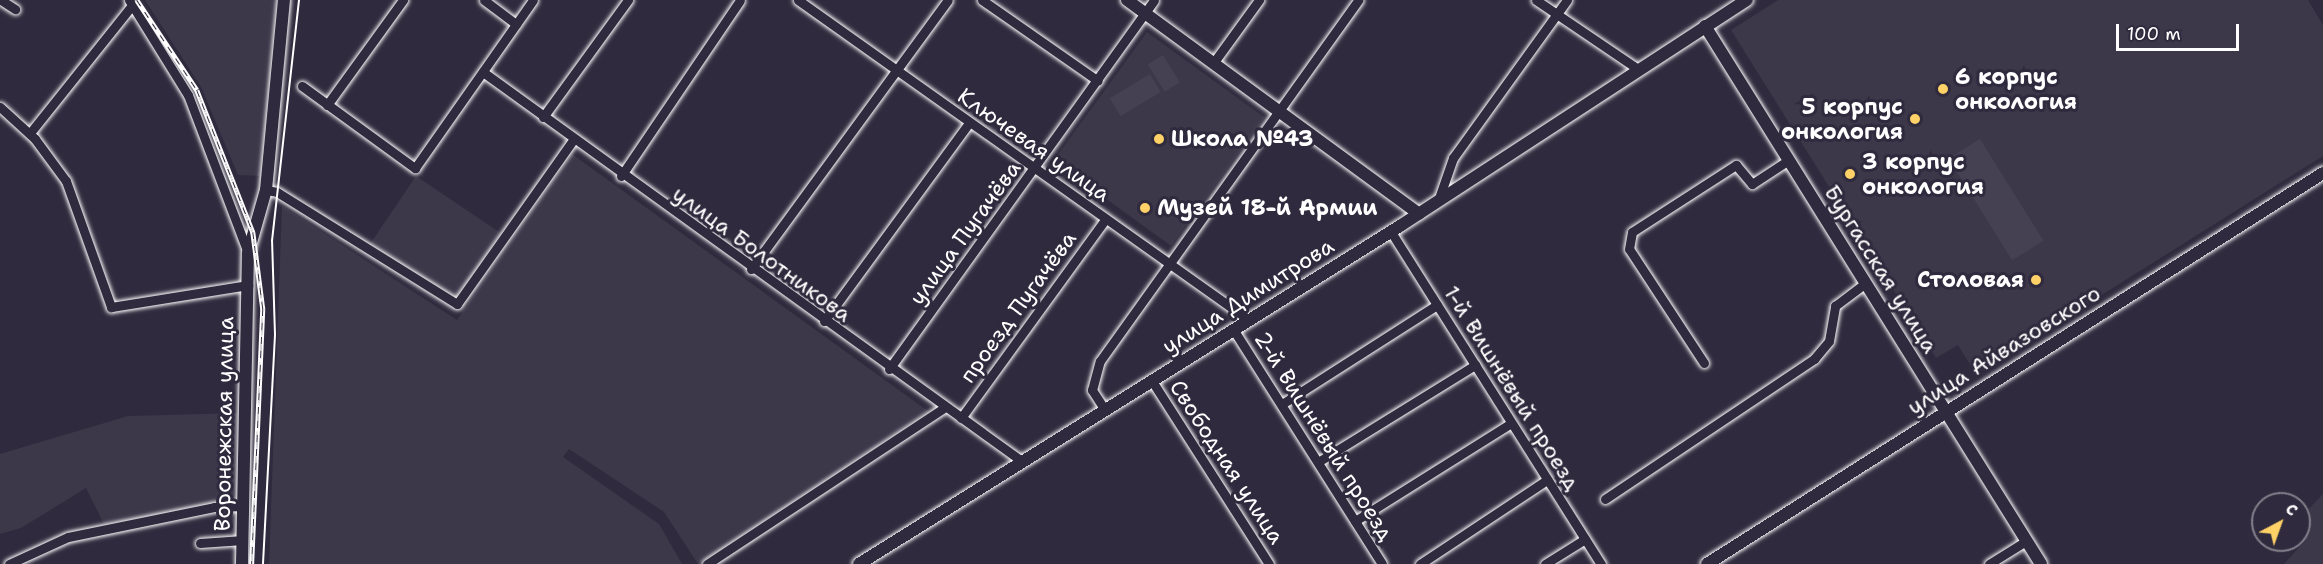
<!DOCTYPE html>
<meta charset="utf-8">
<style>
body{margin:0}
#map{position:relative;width:2323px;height:564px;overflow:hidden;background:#2f2a3d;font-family:"Shantell Sans",sans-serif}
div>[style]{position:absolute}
.built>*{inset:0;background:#3c3749;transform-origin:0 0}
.green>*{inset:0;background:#464152;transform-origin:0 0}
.roads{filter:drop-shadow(0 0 2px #fff) drop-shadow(0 0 2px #fff)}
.minor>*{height:9px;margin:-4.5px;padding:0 4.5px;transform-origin:4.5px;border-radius:4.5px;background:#2f2a3d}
.tertiary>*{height:12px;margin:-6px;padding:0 6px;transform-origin:6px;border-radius:6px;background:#2f2a3d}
.tram>*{height:1.5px;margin:-0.75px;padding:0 0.75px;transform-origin:0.75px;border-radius:0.75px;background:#fff}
.rail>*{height:4.5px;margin-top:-2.25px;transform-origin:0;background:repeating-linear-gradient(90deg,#2f2a3d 0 7px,#fff 0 14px);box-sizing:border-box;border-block:2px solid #fff}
.dots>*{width:16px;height:16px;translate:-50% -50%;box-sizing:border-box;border:3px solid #2f2a3d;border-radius:50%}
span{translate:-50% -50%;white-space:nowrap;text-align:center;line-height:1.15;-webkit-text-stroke:6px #2f2a3d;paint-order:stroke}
.poi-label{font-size:22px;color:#fff;font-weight:700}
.left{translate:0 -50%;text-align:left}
.right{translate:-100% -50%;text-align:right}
.street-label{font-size:22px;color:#fff}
.north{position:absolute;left:2251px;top:492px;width:60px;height:60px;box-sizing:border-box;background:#2f2a3d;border:2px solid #827f8b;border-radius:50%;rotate:41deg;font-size:16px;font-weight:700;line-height:24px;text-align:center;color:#fff}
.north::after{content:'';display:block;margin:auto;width:21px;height:27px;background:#ffd166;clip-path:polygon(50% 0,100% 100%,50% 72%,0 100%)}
.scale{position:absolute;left:2116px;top:24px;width:123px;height:27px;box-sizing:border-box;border:3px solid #fff;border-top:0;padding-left:8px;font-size:18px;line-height:21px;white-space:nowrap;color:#fff;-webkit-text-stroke:4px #2f2a3d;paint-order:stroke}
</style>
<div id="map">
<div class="built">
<div style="clip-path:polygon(145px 0,276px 0,261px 176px,238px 175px,201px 87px)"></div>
<div style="clip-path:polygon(1778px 0,2308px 0,2323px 25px,2323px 156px,1976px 374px,1958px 345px,1936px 358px,1731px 30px)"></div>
<div style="left:1147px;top:32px;width:145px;height:159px;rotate:36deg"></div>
<div style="clip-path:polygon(572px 154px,928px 411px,698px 564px,664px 512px,569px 449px,563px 457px,659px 524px,682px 564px,269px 564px,282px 206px,457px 320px)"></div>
<div style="left:416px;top:176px;width:103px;height:82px;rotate:34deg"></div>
<div style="clip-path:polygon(238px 413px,232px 504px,104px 524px,86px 488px,21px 528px,0 534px,0 454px,128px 416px)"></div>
<div style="clip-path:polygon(2323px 494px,2323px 564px,2284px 564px,2305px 541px,2300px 518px)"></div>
</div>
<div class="green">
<div style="left:1163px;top:55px;width:32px;height:18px;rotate:58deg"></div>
<div style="left:1150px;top:74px;width:21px;height:47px;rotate:59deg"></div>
<div style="left:1980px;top:139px;width:120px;height:37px;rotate:58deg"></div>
</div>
<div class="roads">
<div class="minor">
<div style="left:1px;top:0;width:17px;rotate:33deg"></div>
<div style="left:129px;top:0;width:112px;rotate:58.2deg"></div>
<div style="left:188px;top:95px;width:169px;rotate:69.2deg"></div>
<div style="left:484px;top:0;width:40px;rotate:37deg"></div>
<div style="left:798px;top:0;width:553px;rotate:35.36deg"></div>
<div style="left:982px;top:0;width:141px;rotate:34.9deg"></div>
<div style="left:1536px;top:0;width:123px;rotate:34.1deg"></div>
<div style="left:1214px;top:62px;width:77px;rotate:-54deg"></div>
<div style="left:483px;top:72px;width:666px;rotate:35.84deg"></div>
<div style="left:302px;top:86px;width:140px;rotate:36deg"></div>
<div style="left:415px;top:168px;width:205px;rotate:-54.9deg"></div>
<div style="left:327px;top:105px;width:130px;rotate:-54.1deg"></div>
<div style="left:0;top:107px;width:47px;rotate:42.4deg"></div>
<div style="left:35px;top:139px;width:52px;rotate:53.6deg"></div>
<div style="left:66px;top:181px;width:134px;rotate:70.3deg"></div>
<div style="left:111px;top:307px;width:139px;rotate:-9.1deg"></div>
<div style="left:543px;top:117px;width:145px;rotate:-54deg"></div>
<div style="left:30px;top:133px;width:164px;rotate:-51.4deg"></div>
<div style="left:621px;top:176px;width:212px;rotate:-55.9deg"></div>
<div style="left:266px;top:190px;width:11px;rotate:10deg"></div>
<div style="left:277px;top:192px;width:212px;rotate:31.9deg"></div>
<div style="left:457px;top:304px;width:201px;rotate:-54.7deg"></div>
<div style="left:1438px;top:201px;width:46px;rotate:-70.8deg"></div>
<div style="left:1453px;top:158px;width:195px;rotate:-54.2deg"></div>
<div style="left:1391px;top:232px;width:393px;rotate:57.7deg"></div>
<div style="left:751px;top:269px;width:333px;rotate:-53.8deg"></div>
<div style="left:824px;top:321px;width:244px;rotate:-53.8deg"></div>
<div style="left:1233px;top:329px;width:278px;rotate:57.6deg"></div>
<div style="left:1704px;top:363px;width:136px;rotate:-123.3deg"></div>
<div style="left:1629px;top:249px;width:17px;rotate:-80deg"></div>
<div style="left:1632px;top:232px;width:124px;rotate:-32.8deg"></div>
<div style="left:1736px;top:165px;width:25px;rotate:50deg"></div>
<div style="left:1752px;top:184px;width:42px;rotate:-33.3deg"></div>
<div style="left:889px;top:369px;width:454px;rotate:-54.3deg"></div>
<div style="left:1152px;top:381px;width:217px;rotate:57.4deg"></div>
<div style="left:1282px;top:404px;width:184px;rotate:-32.6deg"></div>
<div style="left:1105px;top:410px;width:24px;rotate:-123deg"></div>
<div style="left:1092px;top:390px;width:30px;rotate:-75deg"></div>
<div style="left:1100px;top:361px;width:444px;rotate:-54.4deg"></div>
<div style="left:961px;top:418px;width:245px;rotate:-54deg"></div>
<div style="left:1318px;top:462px;width:185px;rotate:-31.7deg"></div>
<div style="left:1605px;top:499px;width:252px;rotate:-33.8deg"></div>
<div style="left:1814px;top:359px;width:23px;rotate:-50deg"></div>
<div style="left:1829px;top:341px;width:36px;rotate:-80deg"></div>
<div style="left:1835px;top:306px;width:38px;rotate:-37deg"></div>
<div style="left:1355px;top:521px;width:184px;rotate:-32.1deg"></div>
<div style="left:200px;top:543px;width:43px;rotate:-4deg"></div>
<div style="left:9px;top:564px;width:65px;rotate:-24.6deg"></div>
<div style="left:68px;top:537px;width:149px;rotate:-11.6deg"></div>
<div style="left:214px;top:507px;width:30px;rotate:-2deg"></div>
<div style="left:707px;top:564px;width:285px;rotate:-33.4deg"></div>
<div style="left:1420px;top:564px;width:152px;rotate:-33.5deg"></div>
<div style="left:1545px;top:564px;width:47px;rotate:-32deg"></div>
<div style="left:1989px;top:564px;width:44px;rotate:-31.9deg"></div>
</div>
<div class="tertiary">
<div style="left:1127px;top:0;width:362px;rotate:36.2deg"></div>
<div style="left:1705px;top:26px;width:634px;rotate:58.01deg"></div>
<div style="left:242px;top:564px;width:311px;rotate:-88.9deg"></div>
<div style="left:248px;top:253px;width:66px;rotate:-74.1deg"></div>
<div style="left:266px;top:190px;width:191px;rotate:-84.6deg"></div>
<div style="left:859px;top:564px;width:638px;rotate:-32deg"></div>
<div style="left:1400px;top:226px;width:414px;rotate:-33.1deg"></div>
<div style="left:1707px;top:564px;width:730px;rotate:-32.4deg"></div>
</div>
</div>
<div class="tram">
<div style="left:263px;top:564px;width:229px;rotate:-87deg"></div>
<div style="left:275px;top:335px;width:94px;rotate:-91.8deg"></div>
<div style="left:272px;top:241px;width:243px;rotate:-83.6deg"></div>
</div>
<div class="rail">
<div style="left:137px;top:0;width:108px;rotate:56.3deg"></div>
<div style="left:197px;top:90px;width:153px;rotate:68.5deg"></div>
<div style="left:253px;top:232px;width:78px;rotate:82.6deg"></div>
<div style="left:263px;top:309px;width:255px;rotate:92.5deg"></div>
</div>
<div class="dots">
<div style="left:1943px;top:89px;background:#ffd166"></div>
<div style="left:1915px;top:119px;background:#ffd166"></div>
<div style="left:1159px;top:139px;background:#ffd166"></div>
<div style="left:1850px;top:174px;background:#ffd166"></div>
<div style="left:1145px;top:208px;background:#ffd166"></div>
<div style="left:2036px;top:280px;background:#ffd166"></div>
</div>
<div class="poi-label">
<span class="left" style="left:1955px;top:89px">6 корпус<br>онкология</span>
<span class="right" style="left:1903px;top:119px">5 корпус<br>онкология</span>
<span class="left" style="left:1171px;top:139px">Школа №43</span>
<span class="left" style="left:1862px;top:174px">3 корпус<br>онкология</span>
<span class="left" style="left:1157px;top:208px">Музей 18-й Армии</span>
<span class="right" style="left:2024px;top:280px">Столовая</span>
</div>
<div class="street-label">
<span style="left:1034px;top:145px;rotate:35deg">Ключевая улица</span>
<span style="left:965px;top:233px;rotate:-54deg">улица Пугачёва</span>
<span style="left:762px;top:254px;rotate:36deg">улица Болотникова</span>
<span style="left:1881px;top:269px;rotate:58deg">Бургасская улица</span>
<span style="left:1248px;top:296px;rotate:-32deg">улица Димитрова</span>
<span style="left:1018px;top:307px;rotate:-54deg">проезд Пугачёва</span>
<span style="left:2004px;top:350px;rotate:-32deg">улица Айвазовского</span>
<span style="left:1512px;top:388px;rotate:58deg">1-й Вишнёвый проезд</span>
<span style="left:224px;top:424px;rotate:-89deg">Воронежская улица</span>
<span style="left:1324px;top:436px;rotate:58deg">2-й Вишнёвый проезд</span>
<span style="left:1227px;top:462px;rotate:57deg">Свободная улица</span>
</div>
<div class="north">С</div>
<div class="scale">100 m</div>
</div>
